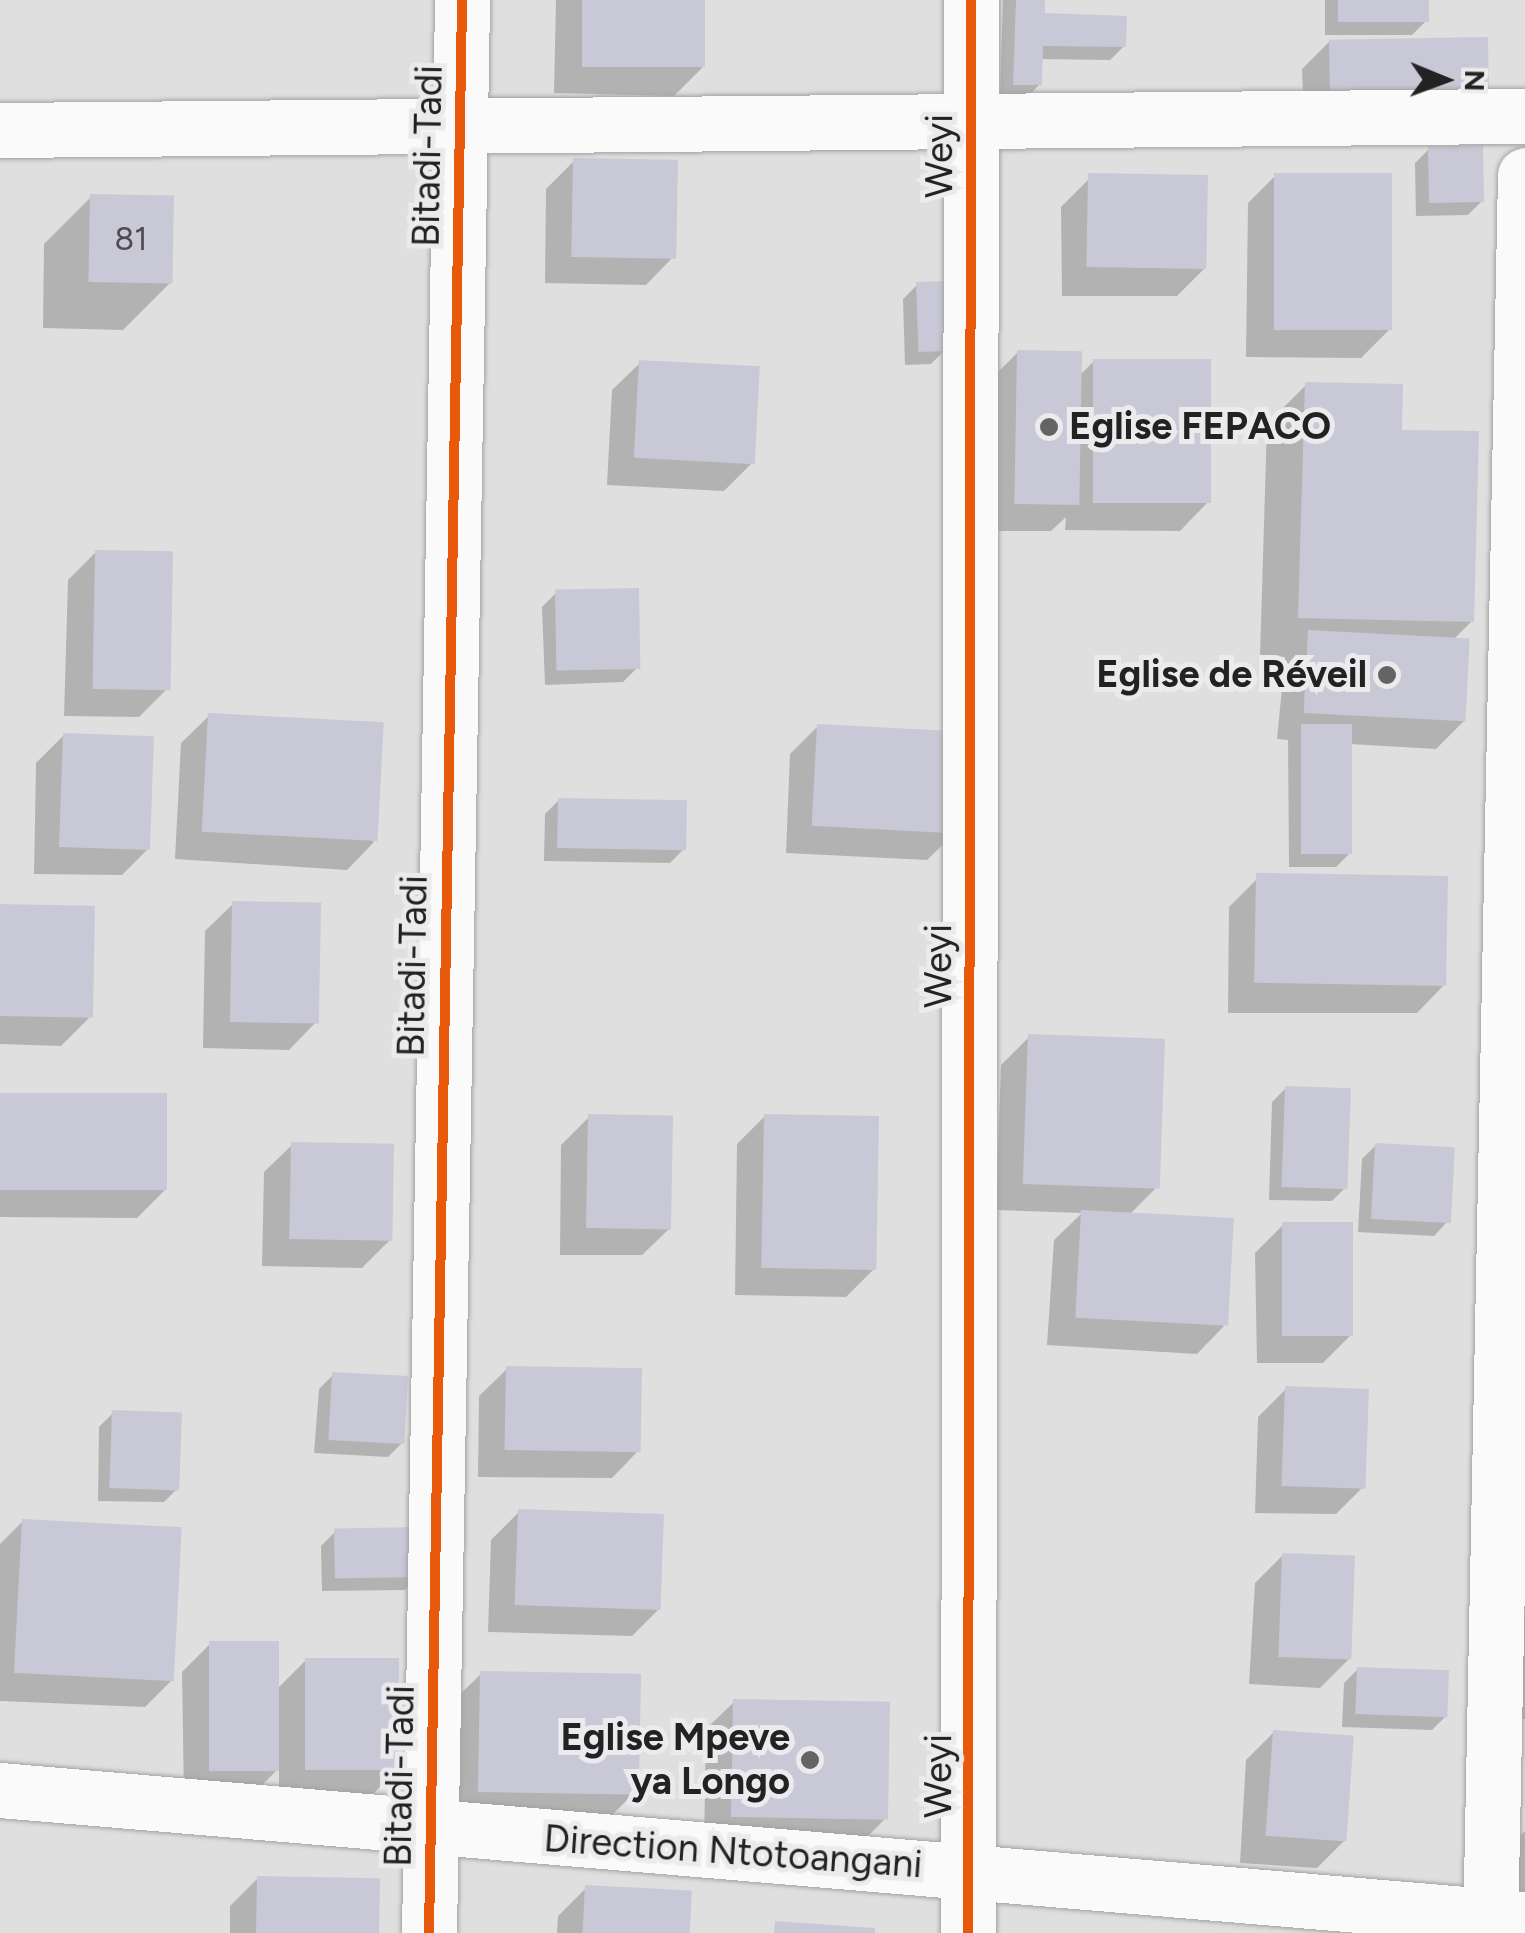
<!DOCTYPE html>
<meta charset="utf-8">
<style>
body{margin:0}
#map{position:relative;width:1525px;height:1933px;overflow:hidden;background:#dfdfdf;font-family:Figtree,sans-serif}
div>[style]{position:absolute}
.shadow>*{inset:0;background:#0003}
.building>*{inset:0;background:#c9c8d7;transform-origin:0 0}
.roads{filter:drop-shadow(0 0 2px #a3a3a3) drop-shadow(0 0 2px #a3a3a3)}
.minor>*{height:55px;margin:-27.5px;padding:0 27.5px;transform-origin:27.5px;border-radius:27.5px;background:#fafafa}
.cycleway>*{height:10px;margin:-5px;padding:0 5px;transform-origin:5px;border-radius:5px;background:#e8590c}
.dots>*{width:28px;height:28px;translate:-50% -50%;box-sizing:border-box;border:5px solid #ebebed;border-radius:50%}
span{translate:-50% -50%;white-space:nowrap;text-align:center;line-height:1.15;-webkit-text-stroke:10px #ebebed;paint-order:stroke}
.number-label{font-size:32px;color:#4c4c50}
.number-label span{-webkit-text-stroke-width:0}
.street-label{font-size:38px;color:#222223}
.poi-label{font-size:38px;color:#222223;font-weight:700}
.left{translate:0 -50%;text-align:left}
.right{translate:-100% -50%;text-align:right}
.north{position:absolute;left:1395px;top:30px;width:100px;height:100px;-webkit-text-stroke:8px #ebebed;paint-order:stroke;rotate:91deg;font-size:28px;font-weight:700;line-height:40px;text-align:center;color:#222223}
.north::after{content:'';display:block;margin:auto;width:35px;height:45px;background:#222223;clip-path:polygon(50% 0,100% 100%,50% 72%,0 100%)}
</style>
<div id="map">
<div class="shadow">
<div style="clip-path:polygon(556px 0,703px 0,702px 68px,674px 96px,554px 93px)"></div>
<div style="clip-path:polygon(1003px 0,1042px 0,1042px 16px,1124px 46px,1110px 60px,1040px 59px,1040px 84px,1026px 98px,1000px 98px)"></div>
<div style="clip-path:polygon(1325px 0,1426px 0,1426px 21px,1412px 35px,1325px 35px)"></div>
<div style="clip-path:polygon(1486px 39px,1304px 124px,1302px 69px,1330px 41px)"></div>
<div style="clip-path:polygon(1429px 149px,1482px 201px,1468px 215px,1416px 216px,1415px 163px)"></div>
<div style="clip-path:polygon(574px 161px,673px 257px,646px 285px,545px 283px,546px 189px)"></div>
<div style="clip-path:polygon(1275px 176px,1389px 330px,1361px 358px,1246px 357px,1248px 203px)"></div>
<div style="clip-path:polygon(1089px 179px,1205px 268px,1177px 296px,1062px 296px,1061px 207px)"></div>
<div style="clip-path:polygon(91px 197px,170px 283px,123px 330px,43px 328px,44px 244px)"></div>
<div style="clip-path:polygon(917px 285px,945px 350px,931px 364px,905px 365px,903px 299px)"></div>
<div style="clip-path:polygon(1018px 352px,1079px 376px,1094px 361px,1207px 503px,1180px 531px,1065px 530px,1066px 517px,1051px 531px,990px 531px,990px 380px)"></div>
<div style="clip-path:polygon(640px 363px,752px 463px,724px 491px,607px 485px,612px 390px)"></div>
<div style="clip-path:polygon(1306px 385px,1399px 432px,1472px 621px,1453px 640px,1464px 721px,1436px 749px,1350px 744px,1350px 853px,1336px 867px,1289px 867px,1288px 740px,1277px 739px,1285px 657px,1260px 656px,1267px 424px)"></div>
<div style="clip-path:polygon(96px 552px,167px 689px,139px 717px,64px 716px,68px 580px)"></div>
<div style="clip-path:polygon(556px 593px,637px 668px,623px 682px,545px 685px,542px 607px)"></div>
<div style="clip-path:polygon(209px 716px,374px 842px,347px 870px,175px 859px,181px 743px)"></div>
<div style="clip-path:polygon(818px 726px,955px 833px,927px 860px,786px 853px,790px 754px)"></div>
<div style="clip-path:polygon(64px 735px,150px 847px,122px 875px,34px 874px,36px 763px)"></div>
<div style="clip-path:polygon(559px 800px,684px 849px,670px 863px,544px 861px,545px 814px)"></div>
<div style="clip-path:polygon(1257px 879px,1444px 985px,1417px 1013px,1228px 1013px,1229px 907px)"></div>
<div style="clip-path:polygon(233px 904px,316px 1022px,289px 1050px,203px 1048px,205px 931px)"></div>
<div style="clip-path:polygon(0 906px,89px 1018px,61px 1046px,0 1044px)"></div>
<div style="clip-path:polygon(1029px 1037px,1158px 1186px,1129px 1215px,1224px 1326px,1197px 1354px,1047px 1345px,1054px 1240px,1082px 1213px,996px 1210px,1001px 1065px)"></div>
<div style="clip-path:polygon(1286px 1088px,1346px 1187px,1332px 1201px,1269px 1200px,1272px 1102px)"></div>
<div style="clip-path:polygon(0 1096px,165px 1190px,137px 1218px,0 1217px)"></div>
<div style="clip-path:polygon(765px 1116px,874px 1269px,846px 1297px,735px 1295px,737px 1144px)"></div>
<div style="clip-path:polygon(589px 1117px,670px 1228px,642px 1255px,560px 1255px,561px 1145px)"></div>
<div style="clip-path:polygon(292px 1145px,390px 1240px,362px 1268px,262px 1266px,264px 1172px)"></div>
<div style="clip-path:polygon(1376px 1145px,1448px 1221px,1434px 1236px,1358px 1232px,1362px 1159px)"></div>
<div style="clip-path:polygon(1283px 1225px,1351px 1335px,1323px 1363px,1257px 1363px,1255px 1253px)"></div>
<div style="clip-path:polygon(507px 1369px,639px 1450px,612px 1478px,478px 1477px,479px 1396px)"></div>
<div style="clip-path:polygon(333px 1375px,402px 1443px,388px 1457px,314px 1453px,319px 1389px)"></div>
<div style="clip-path:polygon(1286px 1389px,1364px 1486px,1336px 1514px,1255px 1513px,1258px 1417px)"></div>
<div style="clip-path:polygon(113px 1413px,178px 1488px,164px 1502px,98px 1501px,99px 1427px)"></div>
<div style="clip-path:polygon(519px 1512px,660px 1608px,632px 1636px,488px 1632px,491px 1540px)"></div>
<div style="clip-path:polygon(23px 1521px,173px 1679px,145px 1707px,0 1701px,0 1544px)"></div>
<div style="clip-path:polygon(335px 1532px,419px 1576px,405px 1590px,322px 1591px,321px 1546px)"></div>
<div style="clip-path:polygon(1283px 1555px,1348px 1660px,1320px 1688px,1249px 1684px,1255px 1583px)"></div>
<div style="clip-path:polygon(1525px 1615px,1525px 1719px,1515px 1719px,1517px 1623px)"></div>
<div style="clip-path:polygon(210px 1644px,277px 1689px,306px 1660px,396px 1771px,368px 1799px,279px 1797px,279px 1768px,249px 1798px,184px 1798px,182px 1672px)"></div>
<div style="clip-path:polygon(1358px 1669px,1446px 1716px,1432px 1730px,1342px 1727px,1344px 1683px)"></div>
<div style="clip-path:polygon(481px 1674px,636px 1791px,608px 1819px,451px 1818px,453px 1701px)"></div>
<div style="clip-path:polygon(734px 1702px,884px 1820px,856px 1848px,704px 1844px,706px 1729px)"></div>
<div style="clip-path:polygon(1274px 1732px,1345px 1840px,1317px 1868px,1240px 1863px,1246px 1760px)"></div>
<div style="clip-path:polygon(1525px 1831px,1525px 1932px,1506px 1850px)"></div>
<div style="clip-path:polygon(258px 1878px,376px 1933px,230px 1933px,230px 1906px)"></div>
<div style="clip-path:polygon(586px 1888px,687px 1933px,557px 1933px,558px 1916px)"></div>
</div>
<div class="building">
<div style="left:582px;top:0;width:123px;height:67px"></div>
<div style="clip-path:polygon(1016px 0,1045px 0,1045px 13px,1127px 16px,1126px 47px,1043px 46px,1042px 85px,1013px 85px)"></div>
<div style="left:1338px;top:0;width:91px;height:22px"></div>
<div style="left:1488px;top:37px;width:59px;height:159px;rotate:89deg"></div>
<div style="left:1483px;top:145px;width:57px;height:55px;rotate:89deg"></div>
<div style="left:573px;top:158px;width:105px;height:99px;rotate:1deg"></div>
<div style="left:1274px;top:173px;width:118px;height:157px"></div>
<div style="left:1208px;top:175px;width:94px;height:120px;rotate:91deg"></div>
<div style="left:90px;top:194px;width:84px;height:88px;rotate:1deg"></div>
<div style="left:945px;top:281px;width:70px;height:29px;rotate:88deg"></div>
<div style="left:1017px;top:350px;width:65px;height:154px;rotate:1deg"></div>
<div style="left:1093px;top:359px;width:118px;height:144px"></div>
<div style="left:639px;top:360px;width:121px;height:98px;rotate:3deg"></div>
<div style="clip-path:polygon(1305px 382px,1403px 384px,1402px 430px,1479px 431px,1474px 622px,1298px 618px)"></div>
<div style="left:95px;top:550px;width:78px;height:139px;rotate:1deg"></div>
<div style="left:639px;top:588px;width:81px;height:84px;rotate:89deg"></div>
<div style="left:1308px;top:630px;width:162px;height:83px;rotate:3deg"></div>
<div style="left:208px;top:713px;width:176px;height:119px;rotate:3deg"></div>
<div style="left:817px;top:724px;width:145px;height:102px;rotate:3deg"></div>
<div style="left:1301px;top:724px;width:51px;height:130px"></div>
<div style="left:63px;top:733px;width:91px;height:114px;rotate:2deg"></div>
<div style="left:558px;top:798px;width:129px;height:50px;rotate:1deg"></div>
<div style="left:1448px;top:876px;width:110px;height:192px;rotate:91deg"></div>
<div style="left:232px;top:901px;width:89px;height:121px;rotate:1deg"></div>
<div style="left:0;top:904px;width:95px;height:112px;rotate:1deg"></div>
<div style="left:1028px;top:1034px;width:137px;height:150px;rotate:2deg"></div>
<div style="left:1285px;top:1086px;width:66px;height:101px;rotate:2deg"></div>
<div style="left:0;top:1093px;width:167px;height:97px"></div>
<div style="left:588px;top:1114px;width:85px;height:114px;rotate:1deg"></div>
<div style="left:764px;top:1114px;width:115px;height:154px;rotate:1deg"></div>
<div style="left:291px;top:1142px;width:103px;height:97px;rotate:1deg"></div>
<div style="left:1375px;top:1143px;width:80px;height:76px;rotate:3deg"></div>
<div style="left:1081px;top:1210px;width:153px;height:108px;rotate:3deg"></div>
<div style="left:1282px;top:1222px;width:71px;height:114px"></div>
<div style="left:506px;top:1366px;width:136px;height:84px;rotate:1deg"></div>
<div style="left:332px;top:1372px;width:76px;height:68px;rotate:3deg"></div>
<div style="left:1285px;top:1386px;width:84px;height:100px;rotate:2deg"></div>
<div style="left:112px;top:1410px;width:70px;height:78px;rotate:2deg"></div>
<div style="left:518px;top:1509px;width:146px;height:96px;rotate:2deg"></div>
<div style="left:22px;top:1519px;width:160px;height:154px;rotate:3deg"></div>
<div style="left:421px;top:1527px;width:50px;height:87px;rotate:89deg"></div>
<div style="left:1282px;top:1553px;width:73px;height:104px;rotate:2deg"></div>
<div style="left:209px;top:1641px;width:70px;height:130px"></div>
<div style="left:305px;top:1658px;width:94px;height:112px"></div>
<div style="left:1357px;top:1667px;width:92px;height:47px;rotate:2deg"></div>
<div style="left:480px;top:1671px;width:161px;height:121px;rotate:1deg"></div>
<div style="left:733px;top:1699px;width:157px;height:118px;rotate:1deg"></div>
<div style="left:1273px;top:1730px;width:81px;height:106px;rotate:4deg"></div>
<div style="left:257px;top:1876px;width:123px;height:57px;rotate:1deg"></div>
<div style="left:585px;top:1885px;width:107px;height:48px;rotate:3deg"></div>
<div style="clip-path:polygon(775px 1921px,875px 1928px,875px 1933px,774px 1933px)"></div>
</div>
<div class="roads">
<div class="minor">
<div style="left:0;top:130px;width:1525px;rotate:-0.53deg"></div>
<div style="left:0;top:1790px;width:1530px;rotate:4.84deg"></div>
<div style="left:429px;top:1933px;width:1933px;rotate:-89.02deg"></div>
<div style="left:968px;top:1933px;width:1933px;rotate:-89.91deg"></div>
<div style="left:1490px;top:1933px;width:1758px;rotate:-88.86deg"></div>
</div>
</div>
<div class="cycleway">
<div style="left:429px;top:1933px;width:1933px;rotate:-89.02deg"></div>
<div style="left:968px;top:1933px;width:1933px;rotate:-89.91deg"></div>
</div>
<div class="dots">
<div style="left:1049px;top:427px;background:#646465"></div>
<div style="left:1387px;top:675px;background:#646465"></div>
<div style="left:810px;top:1760px;background:#646465"></div>
</div>
<div class="number-label">
<span style="left:131px;top:239px">81</span>
</div>
<div class="street-label">
<span style="left:428px;top:156px;rotate:-89deg">Bitadi-Tadi</span>
<span style="left:940px;top:156px;rotate:-90deg">Weyi</span>
<span style="left:413px;top:966px;rotate:-89deg">Bitadi-Tadi</span>
<span style="left:939px;top:966px;rotate:-90deg">Weyi</span>
<span style="left:400px;top:1776px;rotate:-89deg">Bitadi-Tadi</span>
<span style="left:939px;top:1776px;rotate:-90deg">Weyi</span>
<span style="left:733px;top:1852px;rotate:4deg">Direction Ntotoangani</span>
</div>
<div class="poi-label">
<span class="left" style="left:1069px;top:427px">Eglise FEPACO</span>
<span class="right" style="left:1367px;top:675px">Eglise de Réveil</span>
<span class="right" style="left:790px;top:1760px">Eglise Mpeve<br>ya Longo</span>
</div>
<div class="north">N</div>
</div>
